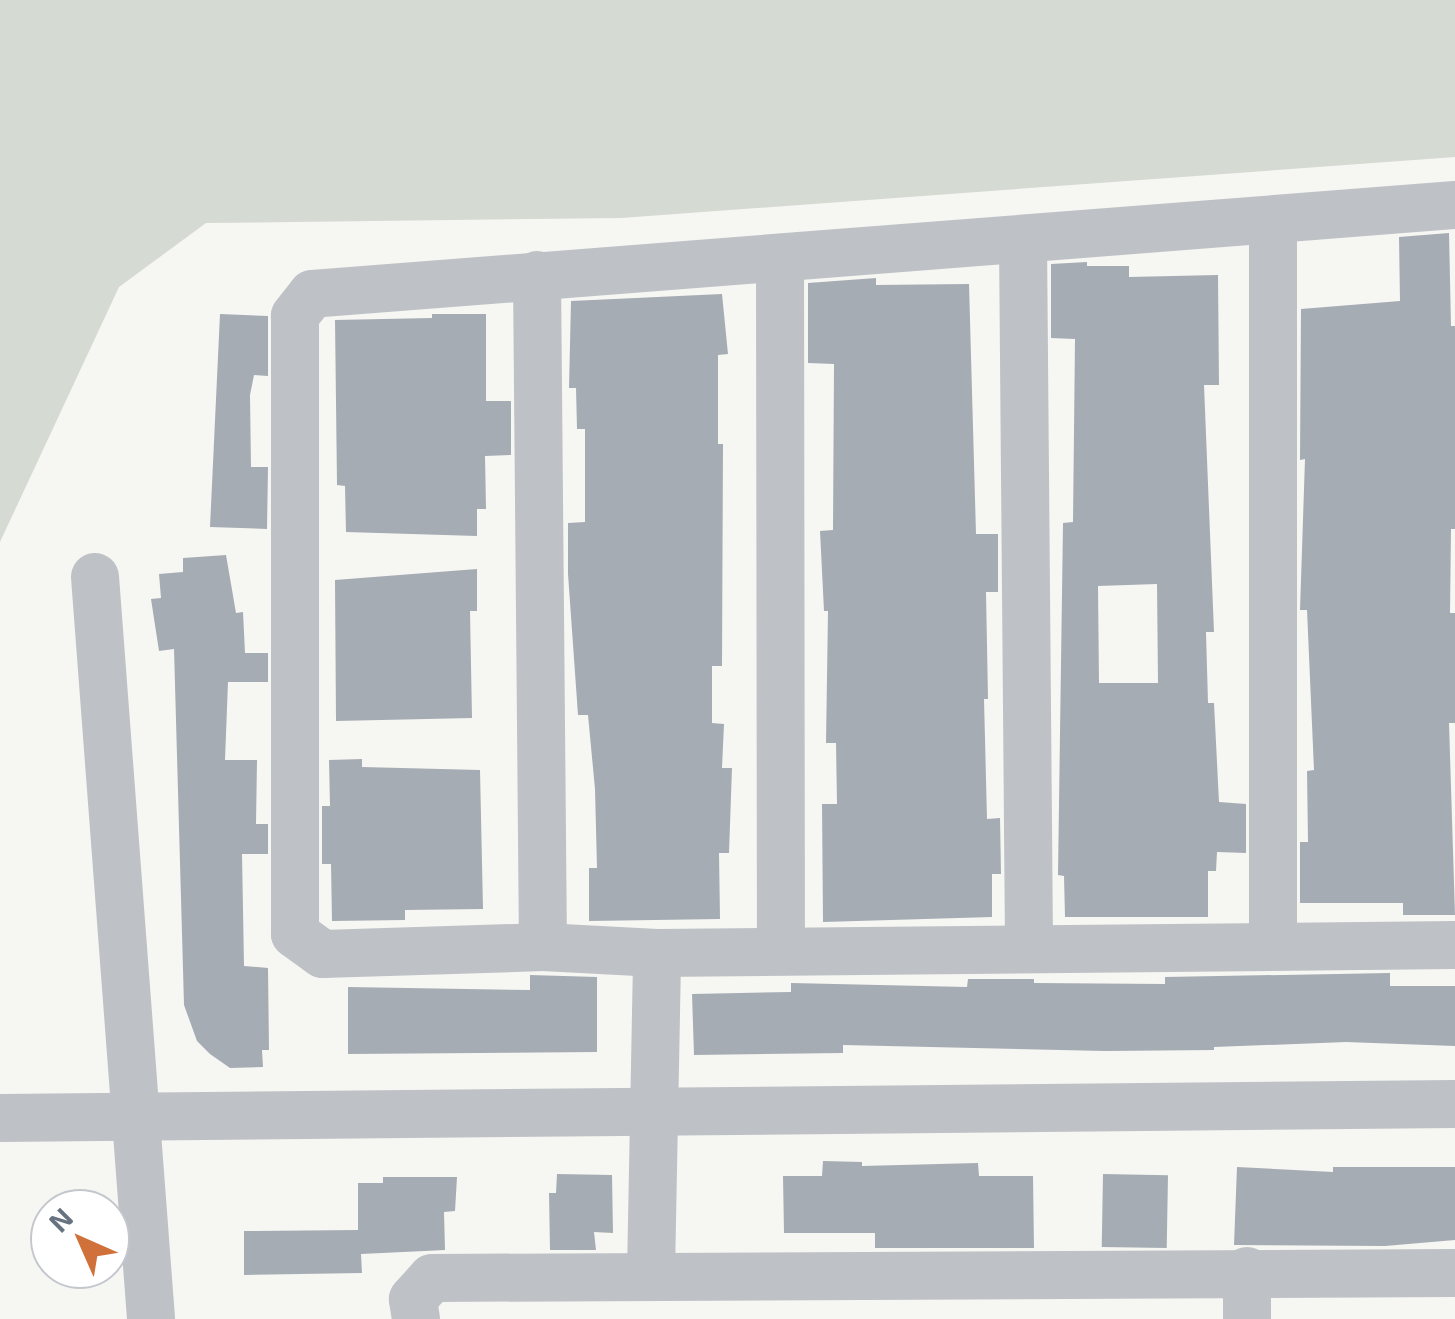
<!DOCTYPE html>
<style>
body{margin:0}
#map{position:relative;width:1455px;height:1319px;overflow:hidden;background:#f6f6f3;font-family:"Exo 2",sans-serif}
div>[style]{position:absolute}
.green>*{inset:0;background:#d5dad3}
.building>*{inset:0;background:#a6acb3;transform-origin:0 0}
.minor>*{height:48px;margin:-24px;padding:0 24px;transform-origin:24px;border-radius:24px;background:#bec1c5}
span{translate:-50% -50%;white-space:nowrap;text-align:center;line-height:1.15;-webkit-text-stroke:10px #fff;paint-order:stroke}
.north{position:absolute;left:30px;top:1189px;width:100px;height:100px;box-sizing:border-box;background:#fff;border:2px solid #c3c7cd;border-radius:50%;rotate:315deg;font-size:28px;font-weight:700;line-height:40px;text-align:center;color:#687381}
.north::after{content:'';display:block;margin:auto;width:35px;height:45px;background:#d0703a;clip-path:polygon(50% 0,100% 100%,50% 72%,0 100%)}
</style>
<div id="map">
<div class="green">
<div style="clip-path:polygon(0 0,1455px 0,1455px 157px,621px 218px,206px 223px,119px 287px,0 542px)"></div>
</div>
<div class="building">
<div style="clip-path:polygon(1449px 233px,1451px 326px,1455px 326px,1455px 529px,1451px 529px,1450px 613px,1455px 613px,1455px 723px,1449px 723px,1455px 915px,1403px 915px,1403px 903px,1300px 903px,1300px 842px,1308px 842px,1307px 771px,1314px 770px,1307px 610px,1300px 610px,1305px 459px,1300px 460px,1301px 309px,1400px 301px,1399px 237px)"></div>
<div style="clip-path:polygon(evenodd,1087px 262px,1087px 266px,1129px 266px,1129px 277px,1218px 275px,1219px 385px,1204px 385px,1214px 632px,1206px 632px,1208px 703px,1214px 703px,1219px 802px,1246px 804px,1246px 853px,1217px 852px,1216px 871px,1208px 871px,1208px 917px,1065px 917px,1064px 876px,1058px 875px,1063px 523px,1073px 522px,1075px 339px,1051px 338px,1051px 264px,1087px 262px,1157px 584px,1158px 683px,1099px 683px,1098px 586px,1157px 584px)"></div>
<div style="clip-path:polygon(876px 278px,876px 285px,969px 284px,976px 534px,998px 534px,998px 592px,986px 592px,988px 699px,984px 699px,987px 819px,1000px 818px,1001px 874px,992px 874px,992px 917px,823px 922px,822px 804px,837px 804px,836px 743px,826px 743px,828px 611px,824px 611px,820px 531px,833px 530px,834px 364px,808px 363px,808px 283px)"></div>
<div style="clip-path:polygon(722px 294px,728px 354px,718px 355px,718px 444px,723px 444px,722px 666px,712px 666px,712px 723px,724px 724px,722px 768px,732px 768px,729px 853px,719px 853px,720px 919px,589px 921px,589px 868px,597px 868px,595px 789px,588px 715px,578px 715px,568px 574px,568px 523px,585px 522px,585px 429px,577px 429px,576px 388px,569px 388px,571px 301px)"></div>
<div style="clip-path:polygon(220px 314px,268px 316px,268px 376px,254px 375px,250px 395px,251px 467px,268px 467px,267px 529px,210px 527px)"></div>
<div style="clip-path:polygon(432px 314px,486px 314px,486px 401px,511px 401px,511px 455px,485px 456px,486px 509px,477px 509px,477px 536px,346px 532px,345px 486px,337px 485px,335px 320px,432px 318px)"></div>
<div style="clip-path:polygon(226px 555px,236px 613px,243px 612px,245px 653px,268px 653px,268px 682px,228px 682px,225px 760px,257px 760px,256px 824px,268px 824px,268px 854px,242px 854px,244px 966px,268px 968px,269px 1050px,262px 1050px,263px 1067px,230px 1068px,210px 1054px,197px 1041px,184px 1005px,174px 649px,159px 651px,151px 599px,161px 598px,159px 574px,183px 572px,183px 558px)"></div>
<div style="clip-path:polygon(477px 569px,477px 611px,470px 611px,472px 718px,336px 721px,335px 580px)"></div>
<div style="clip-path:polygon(362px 759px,362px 767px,480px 770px,483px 909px,405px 910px,405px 920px,332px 921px,331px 864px,322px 864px,322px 806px,330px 806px,329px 760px)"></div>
<div style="clip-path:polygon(1390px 973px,1390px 986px,1455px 986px,1455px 1046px,1346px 1042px,1214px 1047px,1214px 1050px,1105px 1051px,843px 1045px,843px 1053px,694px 1055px,692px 994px,791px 992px,791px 983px,967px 987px,968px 979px,1034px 979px,1034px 983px,1165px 984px,1165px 977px)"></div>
<div style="clip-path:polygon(530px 975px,597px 977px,597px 1052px,348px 1054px,348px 987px,530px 990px)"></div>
<div style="clip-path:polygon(823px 1161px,862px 1162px,862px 1166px,978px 1163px,979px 1176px,1033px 1176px,1034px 1248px,875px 1248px,875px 1233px,784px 1233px,783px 1176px,822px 1176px)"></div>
<div style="clip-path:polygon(1237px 1167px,1333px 1172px,1333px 1167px,1455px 1167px,1455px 1240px,1385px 1246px,1234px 1245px)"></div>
<div style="clip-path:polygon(557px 1174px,612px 1175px,613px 1233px,594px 1232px,596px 1250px,550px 1250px,549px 1193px,556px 1193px)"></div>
<div style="left:1103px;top:1174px;width:65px;height:73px;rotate:1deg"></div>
<div style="clip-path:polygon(383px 1177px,457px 1177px,455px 1211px,444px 1212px,445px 1250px,361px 1254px,362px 1273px,244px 1275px,244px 1231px,358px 1230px,358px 1183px,383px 1183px)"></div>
</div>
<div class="minor">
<div style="left:1455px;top:205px;width:1146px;rotate:175.55deg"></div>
<div style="left:312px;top:294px;width:28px;rotate:128deg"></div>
<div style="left:295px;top:316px;width:618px;rotate:90deg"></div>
<div style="left:295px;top:934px;width:34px;rotate:36deg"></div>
<div style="left:323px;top:954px;width:220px;rotate:-1.8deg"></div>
<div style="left:543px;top:947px;width:114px;rotate:3deg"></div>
<div style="left:657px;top:953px;width:798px;rotate:-0.57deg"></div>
<div style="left:1023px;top:241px;width:708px;rotate:89.51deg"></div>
<div style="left:780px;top:258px;width:690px;rotate:89.92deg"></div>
<div style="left:537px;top:275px;width:672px;rotate:89.49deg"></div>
<div style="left:95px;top:577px;width:744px;rotate:85.68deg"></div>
<div style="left:1273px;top:943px;width:721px;rotate:-90deg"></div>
<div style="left:0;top:1118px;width:1455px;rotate:-0.55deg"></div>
<div style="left:651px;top:1274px;width:321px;rotate:-88.9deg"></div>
<div style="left:416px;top:1319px;width:20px;rotate:-99deg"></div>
<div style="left:413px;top:1299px;width:28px;rotate:-48deg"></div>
<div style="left:432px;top:1278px;width:1023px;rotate:-0.28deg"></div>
<div style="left:1247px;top:1319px;width:48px;rotate:-90deg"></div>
</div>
<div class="north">N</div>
</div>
